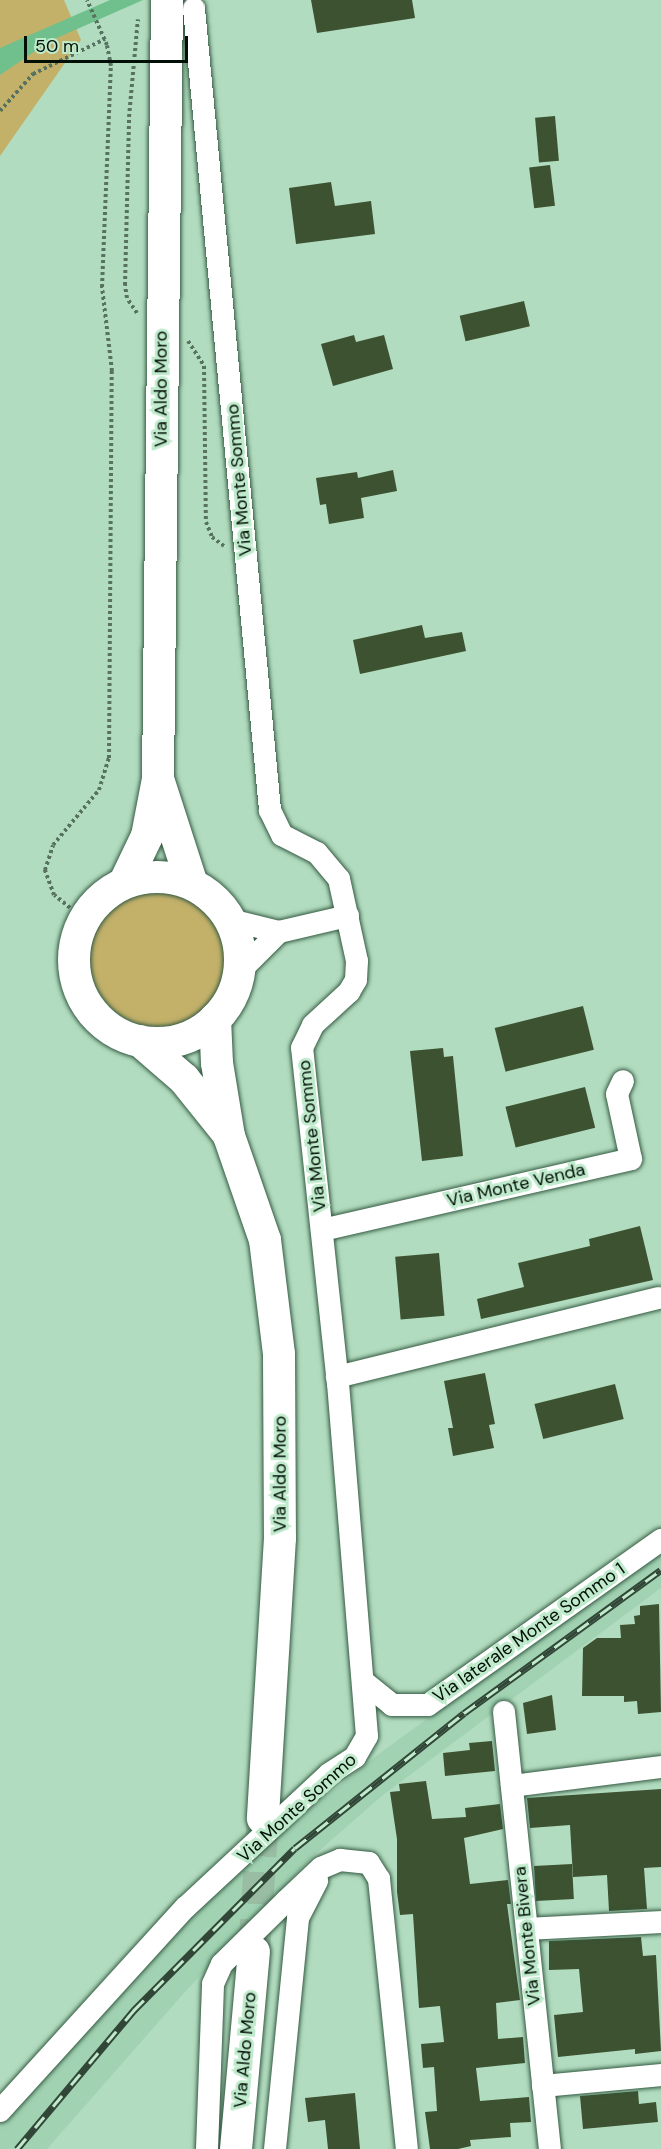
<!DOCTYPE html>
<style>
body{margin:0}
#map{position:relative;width:661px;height:2149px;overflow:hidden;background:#b2dcbf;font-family:"DM Sans",sans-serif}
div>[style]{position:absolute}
.built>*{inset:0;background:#a1d2b2}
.green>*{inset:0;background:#c3b16a}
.round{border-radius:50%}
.water>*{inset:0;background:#6fc08d}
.building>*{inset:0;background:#3c5231;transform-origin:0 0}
.secondary-tunnel>*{height:32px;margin-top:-16px;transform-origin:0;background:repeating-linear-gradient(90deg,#98bda3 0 32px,transparent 0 48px)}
.path>*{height:4px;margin-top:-2px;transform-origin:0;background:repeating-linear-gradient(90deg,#577260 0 3px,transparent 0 6px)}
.roads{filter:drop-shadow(0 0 2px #355b43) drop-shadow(0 0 2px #355b43)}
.minor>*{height:22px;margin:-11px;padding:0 11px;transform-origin:11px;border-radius:11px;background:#fff}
.secondary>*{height:32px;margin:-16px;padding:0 16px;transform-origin:16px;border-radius:16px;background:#fff}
.secondary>.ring{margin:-16px;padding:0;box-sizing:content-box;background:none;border:32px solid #fff;border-radius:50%}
.rail>*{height:7px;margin-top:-3.5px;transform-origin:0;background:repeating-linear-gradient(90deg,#bfeacc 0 14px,#314637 0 28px);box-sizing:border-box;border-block:2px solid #314637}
span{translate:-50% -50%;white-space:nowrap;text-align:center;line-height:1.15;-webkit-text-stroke:6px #bfeacc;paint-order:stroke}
.street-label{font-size:18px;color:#020f06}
.scale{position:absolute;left:24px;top:36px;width:164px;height:27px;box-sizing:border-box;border:3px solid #020f06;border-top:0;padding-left:8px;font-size:18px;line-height:21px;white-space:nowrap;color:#020f06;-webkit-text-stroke:4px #bfeacc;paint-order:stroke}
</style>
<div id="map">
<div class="built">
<div style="clip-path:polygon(661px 1549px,661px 1588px,383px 1795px,312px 1857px,184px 1993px,47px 2149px,0 2149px,0 2124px,5px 2117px,190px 1914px,286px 1828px,380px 1753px)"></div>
</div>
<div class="green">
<div style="clip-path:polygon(0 0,64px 0,81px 40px,0 156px)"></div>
<div class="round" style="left:90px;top:891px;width:136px;height:136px"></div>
</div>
<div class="water">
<div style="clip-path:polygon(110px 0,143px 0,50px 41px,0 75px,0 48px)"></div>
</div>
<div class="building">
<div style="clip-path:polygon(311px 0,412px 0,415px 18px,317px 33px)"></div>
<div style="left:555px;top:116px;width:45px;height:20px;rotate:85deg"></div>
<div style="left:550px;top:165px;width:41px;height:21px;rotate:83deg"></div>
<div style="clip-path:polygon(331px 182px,335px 206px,371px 201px,375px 234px,296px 244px,289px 188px)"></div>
<div style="left:524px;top:301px;width:26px;height:66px;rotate:77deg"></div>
<div style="clip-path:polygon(354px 335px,356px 342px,384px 335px,393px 369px,333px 386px,321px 344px)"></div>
<div style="clip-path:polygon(393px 470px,397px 491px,361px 498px,364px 518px,329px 524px,326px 504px,320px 505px,316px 478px,357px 472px,358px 478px)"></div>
<div style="clip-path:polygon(422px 625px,425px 638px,462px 632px,466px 651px,360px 674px,353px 640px)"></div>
<div style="left:583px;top:1006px;width:45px;height:91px;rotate:76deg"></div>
<div style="clip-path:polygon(443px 1048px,444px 1057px,453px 1056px,463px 1156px,422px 1161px,410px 1051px)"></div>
<div style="left:585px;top:1087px;width:42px;height:82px;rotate:76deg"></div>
<div style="clip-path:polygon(640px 1226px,653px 1280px,481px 1319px,477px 1299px,524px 1287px,518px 1263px,590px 1246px,589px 1239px)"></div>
<div style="left:439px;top:1253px;width:63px;height:44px;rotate:85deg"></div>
<div style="clip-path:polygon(485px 1373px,495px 1424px,489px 1425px,494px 1448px,453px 1456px,448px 1428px,453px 1428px,444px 1381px)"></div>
<div style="left:615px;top:1384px;width:36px;height:83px;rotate:76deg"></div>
<div style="clip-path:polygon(659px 1604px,661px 1712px,638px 1714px,637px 1701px,624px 1702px,624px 1696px,582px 1696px,583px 1648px,597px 1638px,621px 1638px,620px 1625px,635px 1624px,634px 1616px,640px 1615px,640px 1606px)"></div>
<div style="clip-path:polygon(552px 1695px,556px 1730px,527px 1734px,523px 1703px)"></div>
<div style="clip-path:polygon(492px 1741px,495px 1771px,445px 1776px,443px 1753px,470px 1750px,469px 1743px)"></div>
<div style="clip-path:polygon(426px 1781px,432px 1819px,466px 1817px,465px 1808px,500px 1804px,503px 1829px,464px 1838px,470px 1884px,508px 1880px,511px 1904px,507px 1904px,520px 2000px,496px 2003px,498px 2039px,523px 2037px,525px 2063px,476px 2068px,480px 2101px,529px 2097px,531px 2122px,510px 2123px,511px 2137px,470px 2140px,471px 2146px,458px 2149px,430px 2149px,425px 2112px,437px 2111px,434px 2067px,423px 2068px,421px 2044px,444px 2042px,440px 2006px,419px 2008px,413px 1914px,400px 1915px,397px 1892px,397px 1839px,390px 1792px,400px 1791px,399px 1784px)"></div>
<div style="clip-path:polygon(661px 1789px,661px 1867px,644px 1868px,647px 1909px,609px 1911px,607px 1875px,573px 1877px,570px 1825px,530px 1828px,527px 1798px)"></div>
<div style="left:572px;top:1864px;width:35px;height:38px;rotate:87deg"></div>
<div style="clip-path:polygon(641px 1937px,643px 1956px,656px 1955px,661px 2051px,635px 2054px,635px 2049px,558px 2057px,554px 2015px,583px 2012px,579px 1969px,549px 1970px,549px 1941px)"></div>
<div style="clip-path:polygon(638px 2091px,639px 2104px,656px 2102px,658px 2122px,583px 2129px,580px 2096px)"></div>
<div style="clip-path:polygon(355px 2093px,360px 2149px,328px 2149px,325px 2120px,308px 2122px,305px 2098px)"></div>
</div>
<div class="secondary-tunnel">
<div style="left:254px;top:1952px;width:134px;rotate:-86.2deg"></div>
</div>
<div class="path">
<div style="left:0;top:111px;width:50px;rotate:-48.3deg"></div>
<div style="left:33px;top:74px;width:80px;rotate:-25.9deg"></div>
<div style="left:137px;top:313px;width:18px;rotate:-124deg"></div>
<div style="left:127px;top:298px;width:13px;rotate:-99deg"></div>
<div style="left:125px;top:285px;width:168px;rotate:-88.6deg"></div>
<div style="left:129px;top:117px;width:98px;rotate:-84.8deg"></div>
<div style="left:188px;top:341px;width:30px;rotate:57deg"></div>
<div style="left:204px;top:366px;width:156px;rotate:89.3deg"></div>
<div style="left:206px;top:522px;width:16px;rotate:68deg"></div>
<div style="left:212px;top:537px;width:15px;rotate:37deg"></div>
<div style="left:84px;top:919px;width:38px;rotate:-141deg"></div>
<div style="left:54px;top:895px;width:27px;rotate:-110deg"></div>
<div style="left:45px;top:870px;width:26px;rotate:-72deg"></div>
<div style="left:53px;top:845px;width:72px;rotate:-50.1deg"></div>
<div style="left:99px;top:790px;width:34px;rotate:-73deg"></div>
<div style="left:109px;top:758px;width:387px;rotate:-89.6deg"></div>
<div style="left:112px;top:371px;width:85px;rotate:-96.8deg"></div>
<div style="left:102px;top:287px;width:221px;rotate:-87.7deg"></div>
<div style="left:111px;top:66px;width:21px;rotate:-101deg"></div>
<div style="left:107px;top:45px;width:49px;rotate:-114deg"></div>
</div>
<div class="roads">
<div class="minor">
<div style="left:230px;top:920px;width:50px;rotate:13.8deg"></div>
<div style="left:279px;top:932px;width:71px;rotate:-13.1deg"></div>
<div style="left:239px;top:972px;width:57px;rotate:-45deg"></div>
<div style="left:322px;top:1230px;width:317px;rotate:-12.9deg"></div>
<div style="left:631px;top:1159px;width:66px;rotate:-102.2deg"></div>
<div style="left:617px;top:1094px;width:14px;rotate:-65deg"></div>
<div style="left:337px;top:1377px;width:331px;rotate:-13.8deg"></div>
<div style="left:364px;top:1682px;width:36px;rotate:39deg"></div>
<div style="left:392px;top:1705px;width:36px"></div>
<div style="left:428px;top:1705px;width:286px;rotate:-35.3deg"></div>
<div style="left:504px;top:1712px;width:439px;rotate:84deg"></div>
<div style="left:512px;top:1786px;width:150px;rotate:-7.3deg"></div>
<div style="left:527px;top:1929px;width:134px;rotate:-3deg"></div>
<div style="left:543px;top:2086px;width:119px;rotate:-5.3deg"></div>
<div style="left:0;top:2111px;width:275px;rotate:-47.7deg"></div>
<div style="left:185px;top:1908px;width:197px;rotate:-42.9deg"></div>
<div style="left:329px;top:1774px;width:31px;rotate:-33deg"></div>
<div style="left:355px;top:1757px;width:24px;rotate:-60deg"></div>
<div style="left:367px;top:1736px;width:353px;rotate:-94.7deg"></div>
<div style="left:338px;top:1384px;width:338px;rotate:-96.1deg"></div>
<div style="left:302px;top:1048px;width:25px;rotate:-64deg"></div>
<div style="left:313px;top:1025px;width:49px;rotate:-42.5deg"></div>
<div style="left:349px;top:992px;width:14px;rotate:-60deg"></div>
<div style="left:356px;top:980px;width:19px;rotate:-87deg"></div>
<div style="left:357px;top:961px;width:84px;rotate:-102.4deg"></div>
<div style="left:339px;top:879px;width:34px;rotate:-130deg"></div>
<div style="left:317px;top:853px;width:39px;rotate:-153deg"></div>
<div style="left:282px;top:835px;width:28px;rotate:-116deg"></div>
<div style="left:270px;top:810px;width:805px;rotate:-95.42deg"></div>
<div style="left:207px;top:2149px;width:165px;rotate:-87.9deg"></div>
<div style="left:213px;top:1984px;width:22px;rotate:-66deg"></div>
<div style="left:222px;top:1964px;width:90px;rotate:-44.5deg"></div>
<div style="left:286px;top:1901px;width:48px;rotate:-43.3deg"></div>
<div style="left:321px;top:1868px;width:21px;rotate:-23deg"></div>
<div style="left:340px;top:1860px;width:29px;rotate:6deg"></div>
<div style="left:369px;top:1863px;width:19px;rotate:58deg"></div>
<div style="left:379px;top:1879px;width:271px;rotate:84.1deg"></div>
<div style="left:275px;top:2149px;width:232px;rotate:-84.3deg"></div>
<div style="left:298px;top:1918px;width:42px;rotate:-62.8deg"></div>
</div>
<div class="secondary">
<div style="left:159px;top:782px;width:107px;rotate:72.1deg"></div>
<div class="ring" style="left:74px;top:877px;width:134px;height:134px"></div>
<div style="left:125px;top:882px;width:51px;rotate:-64.4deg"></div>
<div style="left:147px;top:836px;width:58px;rotate:-79.1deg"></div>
<div style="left:158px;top:779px;width:779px;rotate:-89.34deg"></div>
<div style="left:215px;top:1019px;width:44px;rotate:87.4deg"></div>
<div style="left:217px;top:1063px;width:74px;rotate:80.7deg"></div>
<div style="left:229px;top:1136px;width:110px;rotate:70.9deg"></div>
<div style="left:265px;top:1240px;width:115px;rotate:83deg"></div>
<div style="left:279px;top:1354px;width:184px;rotate:89.7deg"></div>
<div style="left:280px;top:1538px;width:281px;rotate:93.5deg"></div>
<div style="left:140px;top:1041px;width:58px;rotate:40.8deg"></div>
<div style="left:184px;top:1079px;width:65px;rotate:51.2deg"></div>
<div style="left:236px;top:2149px;width:198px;rotate:-84.8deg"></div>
</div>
</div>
<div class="rail">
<div style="left:17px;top:2149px;width:182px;rotate:-49.9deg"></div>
<div style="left:134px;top:2010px;width:228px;rotate:-45.2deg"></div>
<div style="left:295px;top:1848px;width:216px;rotate:-38.6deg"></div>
<div style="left:464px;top:1713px;width:243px;rotate:-36deg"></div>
</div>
<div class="street-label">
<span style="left:161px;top:389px;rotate:-90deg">Via Aldo Moro</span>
<span style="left:239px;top:480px;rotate:-95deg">Via Monte Sommo</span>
<span style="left:312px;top:1136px;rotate:-96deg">Via Monte Sommo</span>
<span style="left:516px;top:1185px;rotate:-13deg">Via Monte Venda</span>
<span style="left:280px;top:1474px;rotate:-90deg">Via Aldo Moro</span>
<span style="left:529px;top:1633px;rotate:-35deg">Via laterale Monte Sommo 1</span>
<span style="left:297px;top:1808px;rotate:-42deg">Via Monte Sommo</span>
<span style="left:527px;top:1936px;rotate:-96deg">Via Monte Bivera</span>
<span style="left:245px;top:2050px;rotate:-85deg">Via Aldo Moro</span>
</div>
<div class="scale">50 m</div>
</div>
